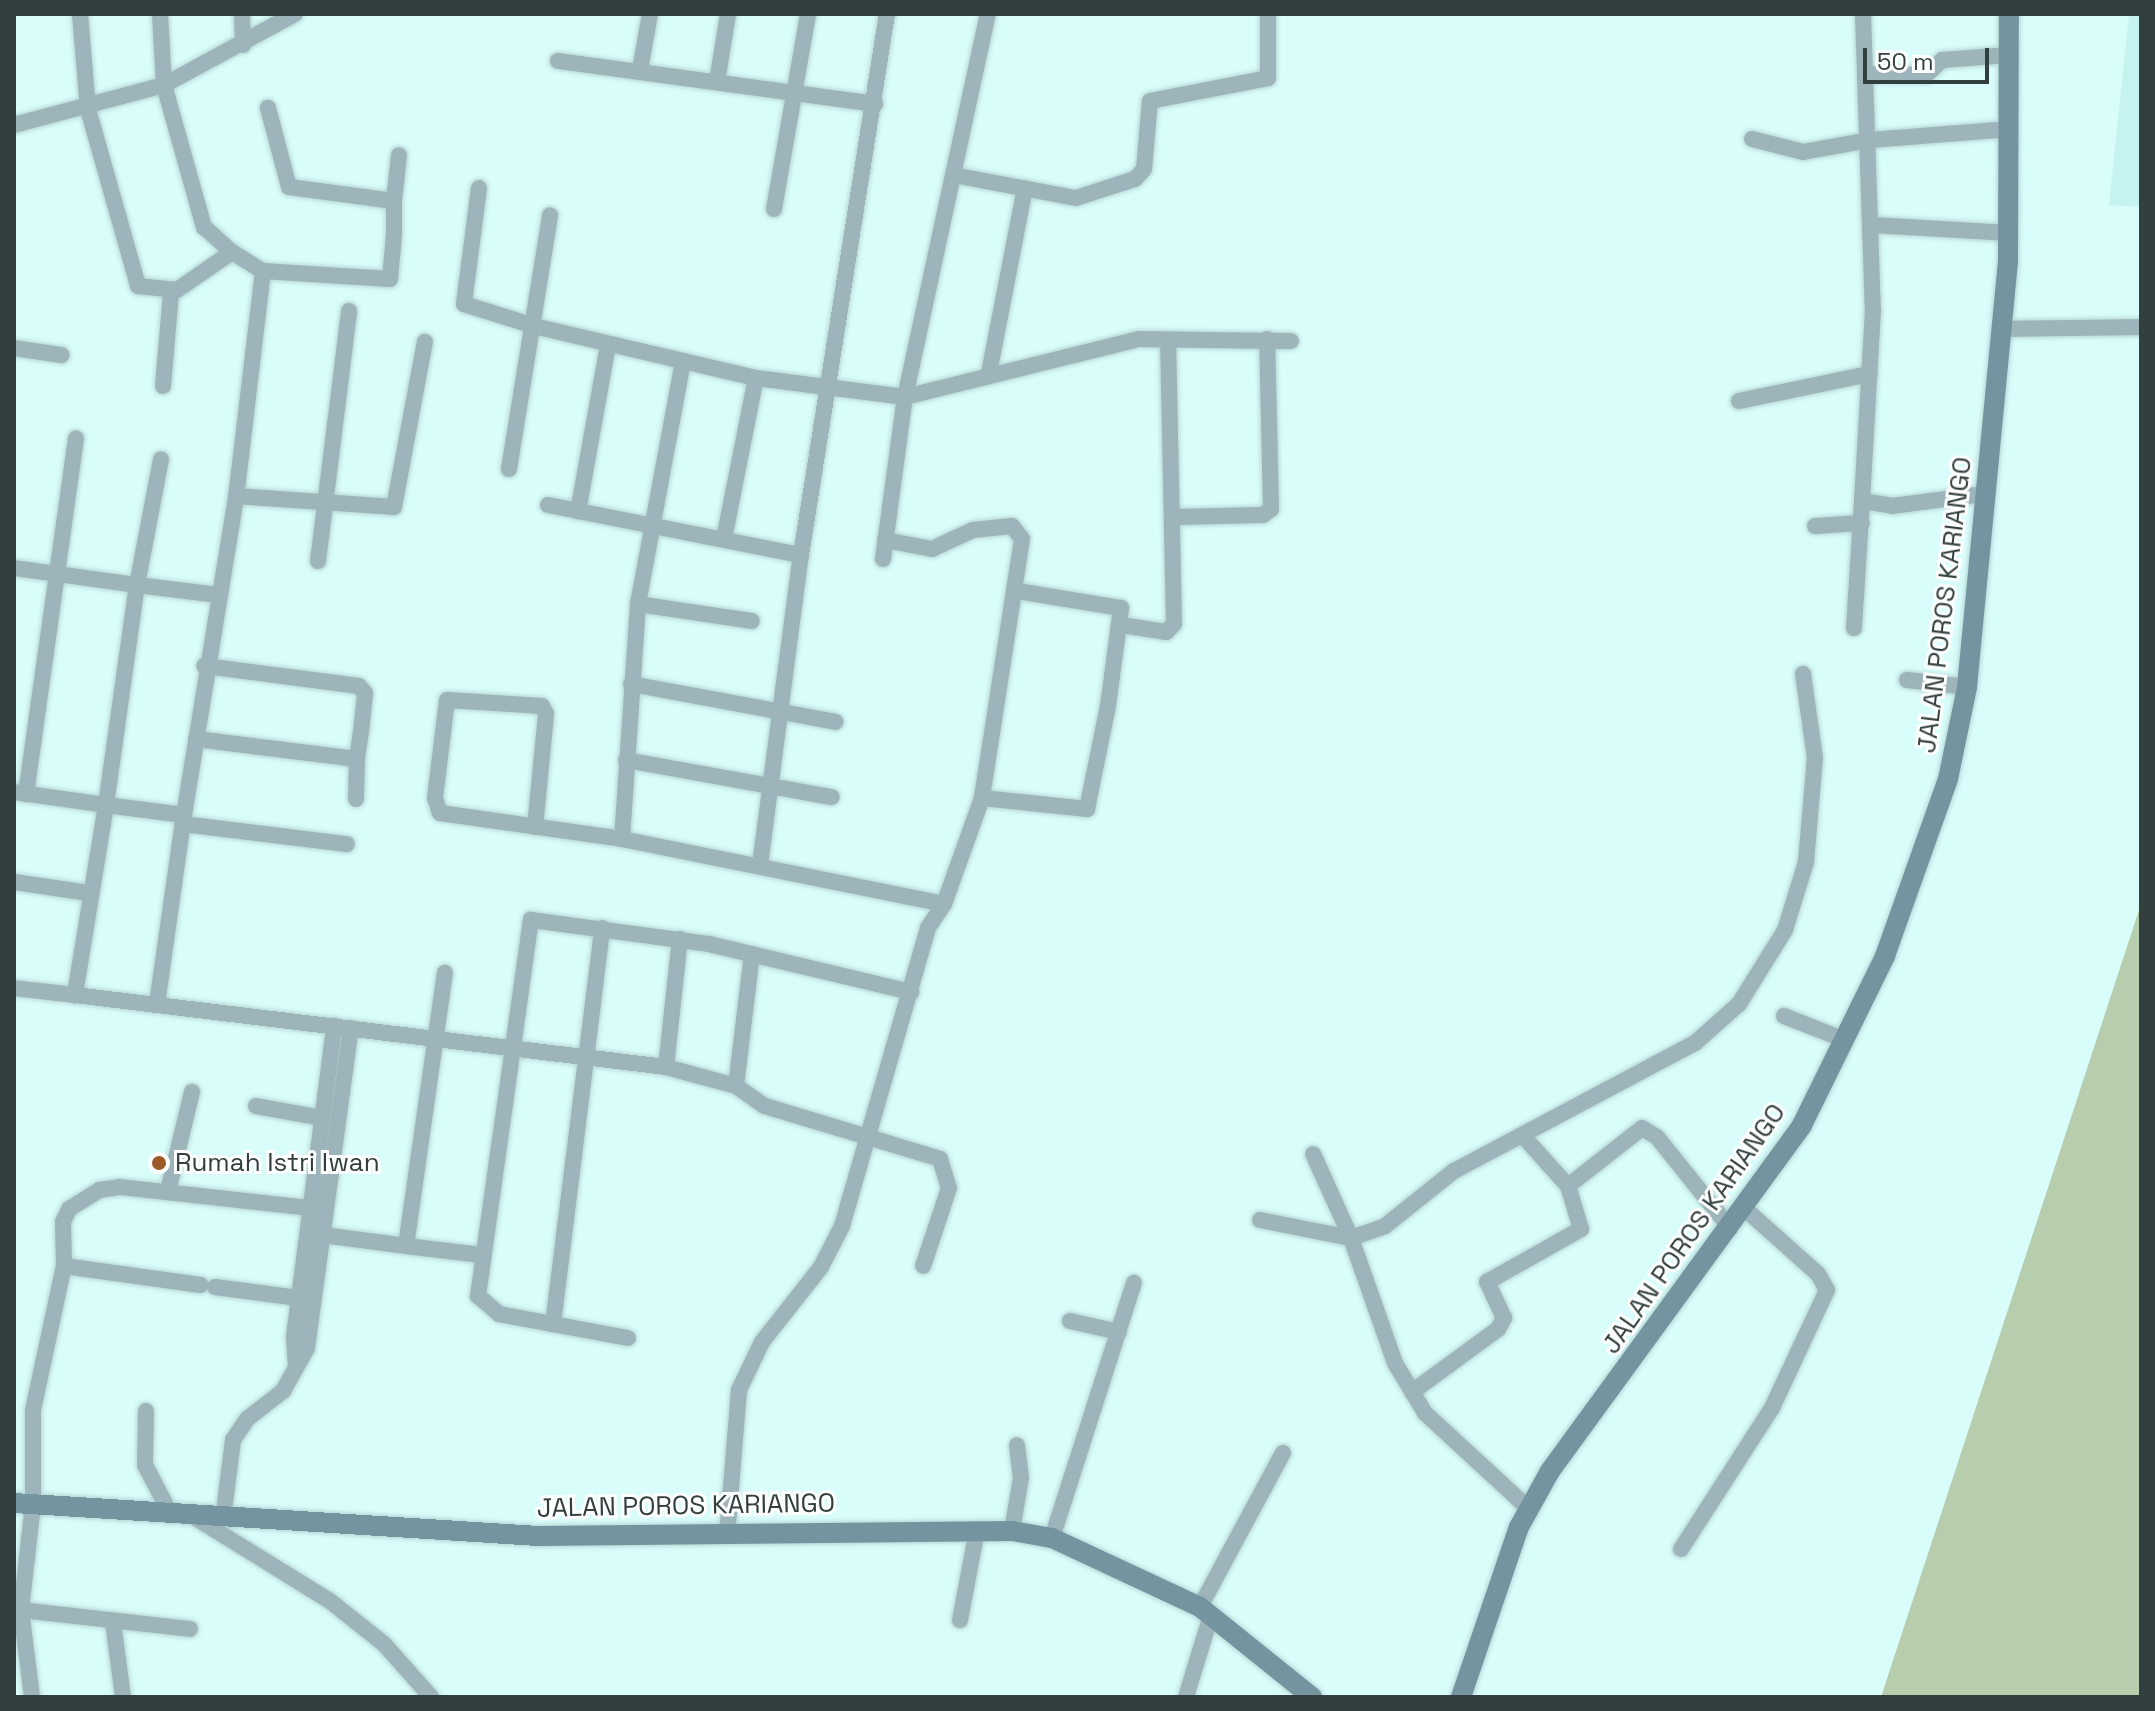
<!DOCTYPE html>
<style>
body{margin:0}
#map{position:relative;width:2155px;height:1711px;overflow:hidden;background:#d9fdfb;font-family:"Space Grotesk",sans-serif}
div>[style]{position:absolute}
.built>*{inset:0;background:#c5f3f0}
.green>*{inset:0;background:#b7ceae}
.roads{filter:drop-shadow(0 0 2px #b7d7d5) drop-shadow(0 0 2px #b7d7d5)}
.minor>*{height:16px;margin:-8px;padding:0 8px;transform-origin:8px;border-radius:8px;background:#9eb4bb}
.secondary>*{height:20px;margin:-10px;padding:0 10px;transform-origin:10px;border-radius:10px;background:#74959f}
.dots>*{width:22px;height:22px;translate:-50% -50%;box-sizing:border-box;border:4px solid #fff;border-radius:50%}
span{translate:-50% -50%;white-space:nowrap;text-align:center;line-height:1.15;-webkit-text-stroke:6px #fff;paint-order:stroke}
.street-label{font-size:26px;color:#313f3e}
.poi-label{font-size:26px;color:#313f3e}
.left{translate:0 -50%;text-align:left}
.frame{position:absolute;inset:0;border:16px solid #313f3e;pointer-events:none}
.scale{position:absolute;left:1863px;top:48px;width:126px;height:36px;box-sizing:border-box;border:4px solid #313f3e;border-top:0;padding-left:10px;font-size:24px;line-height:28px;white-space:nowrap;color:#313f3e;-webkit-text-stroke:6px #fff;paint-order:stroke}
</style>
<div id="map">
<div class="built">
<div style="clip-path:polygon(2129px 14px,2141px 14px,2141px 207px,2109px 205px)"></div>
</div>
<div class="green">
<div style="clip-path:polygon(2141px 904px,2141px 1697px,1881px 1697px)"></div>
</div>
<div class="roads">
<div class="minor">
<div style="left:80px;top:14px;width:95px;rotate:85.2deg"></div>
<div style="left:88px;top:109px;width:184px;rotate:74.2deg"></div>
<div style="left:138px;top:286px;width:39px;rotate:6deg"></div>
<div style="left:177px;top:290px;width:67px;rotate:-34.6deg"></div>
<div style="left:232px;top:252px;width:36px;rotate:32deg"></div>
<div style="left:263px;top:271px;width:227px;rotate:96.8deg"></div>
<div style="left:160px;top:14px;width:71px;rotate:86.8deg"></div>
<div style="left:164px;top:85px;width:149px;rotate:-28.5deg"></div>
<div style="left:242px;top:14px;width:31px;rotate:88deg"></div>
<div style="left:1863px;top:14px;width:296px;rotate:88.1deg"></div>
<div style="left:1873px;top:310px;width:191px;rotate:93.3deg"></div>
<div style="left:1862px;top:501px;width:30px;rotate:9deg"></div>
<div style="left:1892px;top:506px;width:94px;rotate:-7.4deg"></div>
<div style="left:558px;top:61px;width:320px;rotate:7.7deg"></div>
<div style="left:640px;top:70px;width:57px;rotate:-79.9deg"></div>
<div style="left:1865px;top:74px;width:61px;rotate:0.9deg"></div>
<div style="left:1926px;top:75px;width:22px;rotate:-43deg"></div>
<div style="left:1942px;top:60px;width:67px;rotate:-4.3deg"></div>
<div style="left:717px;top:82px;width:69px;rotate:-80.8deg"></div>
<div style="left:14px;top:125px;width:155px;rotate:-14.9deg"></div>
<div style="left:164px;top:85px;width:148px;rotate:74.3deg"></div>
<div style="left:204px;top:227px;width:38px;rotate:42deg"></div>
<div style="left:1752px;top:139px;width:53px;rotate:14.3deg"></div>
<div style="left:1803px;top:152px;width:68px;rotate:-10.2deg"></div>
<div style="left:1870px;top:140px;width:141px;rotate:-4.5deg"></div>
<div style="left:953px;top:175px;width:125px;rotate:10.6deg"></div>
<div style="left:1076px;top:198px;width:62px;rotate:-17.9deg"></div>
<div style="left:1135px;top:179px;width:13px;rotate:-48deg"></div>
<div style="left:1144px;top:169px;width:68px;rotate:-85deg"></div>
<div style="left:1150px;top:101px;width:120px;rotate:-11deg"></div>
<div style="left:1268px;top:78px;width:64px;rotate:-90deg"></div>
<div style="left:479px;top:188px;width:117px;rotate:97.4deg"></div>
<div style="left:464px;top:304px;width:73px;rotate:17.4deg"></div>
<div style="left:534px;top:326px;width:228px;rotate:13.2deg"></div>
<div style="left:756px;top:378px;width:150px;rotate:7.3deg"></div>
<div style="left:905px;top:397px;width:241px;rotate:-13.9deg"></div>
<div style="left:1139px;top:339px;width:152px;rotate:0.8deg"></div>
<div style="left:394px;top:201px;width:46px;rotate:-83.8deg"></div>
<div style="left:774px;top:209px;width:198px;rotate:-80.1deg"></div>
<div style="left:1872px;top:225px;width:138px;rotate:3.3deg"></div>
<div style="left:263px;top:271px;width:127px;rotate:3.6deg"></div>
<div style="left:390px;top:279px;width:45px;rotate:-84.9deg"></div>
<div style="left:394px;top:234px;width:33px;rotate:-90deg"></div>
<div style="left:394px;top:201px;width:106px;rotate:-172.4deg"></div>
<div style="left:289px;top:187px;width:82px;rotate:-104.9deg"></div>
<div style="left:2001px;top:329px;width:140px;rotate:-0.8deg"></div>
<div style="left:608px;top:345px;width:169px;rotate:100.2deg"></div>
<div style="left:578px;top:511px;width:227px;rotate:11.2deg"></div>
<div style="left:14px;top:348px;width:48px;rotate:8.5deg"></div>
<div style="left:989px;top:373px;width:188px;rotate:-79deg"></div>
<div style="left:163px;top:386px;width:94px;rotate:-85.1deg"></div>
<div style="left:1739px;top:401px;width:133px;rotate:-11.7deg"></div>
<div style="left:509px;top:469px;width:257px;rotate:-80.8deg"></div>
<div style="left:548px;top:505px;width:31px;rotate:11deg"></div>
<div style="left:1175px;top:517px;width:88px;rotate:-1.3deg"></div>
<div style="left:1263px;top:515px;width:10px;rotate:-37deg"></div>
<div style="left:1271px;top:509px;width:170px;rotate:-91.3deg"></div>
<div style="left:1815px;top:526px;width:47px;rotate:-3.7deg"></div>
<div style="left:724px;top:539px;width:164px;rotate:-78.8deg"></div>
<div style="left:885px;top:540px;width:48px;rotate:10.8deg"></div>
<div style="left:932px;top:549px;width:45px;rotate:-24.9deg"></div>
<div style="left:973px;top:530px;width:39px;rotate:-6deg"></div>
<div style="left:1012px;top:526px;width:16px;rotate:52deg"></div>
<div style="left:1022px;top:539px;width:262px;rotate:98.8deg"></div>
<div style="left:982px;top:798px;width:113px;rotate:109.7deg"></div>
<div style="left:883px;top:559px;width:163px;rotate:-82.3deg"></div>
<div style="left:905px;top:397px;width:392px;rotate:-77.8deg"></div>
<div style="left:318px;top:561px;width:252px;rotate:-82.9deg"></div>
<div style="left:14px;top:568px;width:124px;rotate:7.9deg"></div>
<div style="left:137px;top:585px;width:128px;rotate:-79.2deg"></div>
<div style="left:638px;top:604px;width:115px;rotate:8.5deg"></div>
<div style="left:1122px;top:625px;width:45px;rotate:9deg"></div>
<div style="left:1166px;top:632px;width:11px;rotate:-45deg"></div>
<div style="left:1174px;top:624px;width:284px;rotate:-91.2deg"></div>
<div style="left:1854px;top:628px;width:127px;rotate:-86.4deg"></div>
<div style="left:1907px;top:680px;width:60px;rotate:6.7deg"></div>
<div style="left:631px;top:684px;width:208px;rotate:10.5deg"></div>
<div style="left:196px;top:739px;width:162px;rotate:7.1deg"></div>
<div style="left:357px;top:759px;width:27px;rotate:-82deg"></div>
<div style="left:361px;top:732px;width:39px;rotate:-84deg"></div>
<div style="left:365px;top:693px;width:9px;rotate:-131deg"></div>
<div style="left:359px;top:686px;width:156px;rotate:-172.6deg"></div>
<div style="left:626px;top:760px;width:209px;rotate:10.2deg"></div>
<div style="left:14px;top:792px;width:93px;rotate:8deg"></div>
<div style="left:106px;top:805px;width:193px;rotate:99.3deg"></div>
<div style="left:75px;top:995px;width:61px;rotate:-173.5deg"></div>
<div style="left:26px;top:794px;width:359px;rotate:-82deg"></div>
<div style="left:982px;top:798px;width:106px;rotate:6deg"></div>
<div style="left:1087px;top:809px;width:105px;rotate:-78.5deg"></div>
<div style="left:1108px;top:706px;width:99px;rotate:-82.4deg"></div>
<div style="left:1121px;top:608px;width:105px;rotate:-170.7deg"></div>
<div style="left:356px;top:799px;width:40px;rotate:-88.6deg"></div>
<div style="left:184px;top:815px;width:323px;rotate:-80.7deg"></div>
<div style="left:236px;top:496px;width:158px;rotate:4deg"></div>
<div style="left:394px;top:507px;width:168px;rotate:-79.4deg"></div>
<div style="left:183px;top:824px;width:165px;rotate:7deg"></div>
<div style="left:535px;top:827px;width:114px;rotate:-84.4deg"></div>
<div style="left:546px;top:714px;width:9px;rotate:-117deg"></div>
<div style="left:542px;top:706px;width:95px;rotate:-176.4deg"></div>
<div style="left:447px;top:700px;width:99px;rotate:97deg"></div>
<div style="left:435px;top:798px;width:16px;rotate:72deg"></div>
<div style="left:440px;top:813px;width:184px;rotate:8.1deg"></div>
<div style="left:622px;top:839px;width:328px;rotate:11.4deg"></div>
<div style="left:944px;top:904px;width:29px;rotate:124deg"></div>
<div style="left:928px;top:928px;width:310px;rotate:106.1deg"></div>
<div style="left:842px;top:1226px;width:46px;rotate:117.1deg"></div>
<div style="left:821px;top:1267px;width:95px;rotate:128.2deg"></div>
<div style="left:762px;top:1342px;width:53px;rotate:115.6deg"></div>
<div style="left:739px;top:1390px;width:146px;rotate:94.7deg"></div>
<div style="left:622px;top:839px;width:236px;rotate:-86.1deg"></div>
<div style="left:638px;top:604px;width:247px;rotate:-79.5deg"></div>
<div style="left:760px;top:865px;width:313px;rotate:-82.5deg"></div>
<div style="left:801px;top:555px;width:548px;rotate:-80.97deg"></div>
<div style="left:14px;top:882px;width:76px;rotate:8.3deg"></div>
<div style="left:75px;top:995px;width:595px;rotate:6.95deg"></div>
<div style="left:666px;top:1067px;width:73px;rotate:15.2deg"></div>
<div style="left:736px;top:1086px;width:35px;rotate:35deg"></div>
<div style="left:765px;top:1106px;width:183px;rotate:16.8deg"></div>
<div style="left:940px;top:1159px;width:30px;rotate:73deg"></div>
<div style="left:949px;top:1188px;width:82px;rotate:108.4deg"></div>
<div style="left:157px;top:1004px;width:191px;rotate:-81.9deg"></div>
<div style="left:184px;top:815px;width:79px;rotate:-172.7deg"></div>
<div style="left:106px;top:805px;width:222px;rotate:-82deg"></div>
<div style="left:137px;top:585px;width:82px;rotate:7deg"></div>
<div style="left:1784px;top:1016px;width:66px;rotate:21.5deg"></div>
<div style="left:666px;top:1067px;width:129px;rotate:-83.8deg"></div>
<div style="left:736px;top:1086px;width:133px;rotate:-83.1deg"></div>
<div style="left:256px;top:1106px;width:67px;rotate:10.3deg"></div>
<div style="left:1523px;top:1136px;width:67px;rotate:48deg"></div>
<div style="left:1568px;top:1186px;width:94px;rotate:-38.1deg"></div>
<div style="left:1642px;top:1128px;width:17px;rotate:31deg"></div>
<div style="left:1657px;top:1137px;width:117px;rotate:51.3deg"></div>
<div style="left:168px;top:1191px;width:102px;rotate:-76.4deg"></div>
<div style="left:1260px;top:1220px;width:93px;rotate:11.2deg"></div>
<div style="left:1351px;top:1238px;width:92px;rotate:-114.3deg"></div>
<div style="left:323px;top:1235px;width:84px;rotate:7.5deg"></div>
<div style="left:406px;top:1246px;width:276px;rotate:-81.9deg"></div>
<div style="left:406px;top:1246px;width:76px;rotate:6.8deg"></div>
<div style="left:64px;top:1266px;width:138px;rotate:7.9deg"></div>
<div style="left:215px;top:1287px;width:84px;rotate:7.5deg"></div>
<div style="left:1070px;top:1321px;width:50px;rotate:12.7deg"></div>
<div style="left:553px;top:1324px;width:399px;rotate:-82.9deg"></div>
<div style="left:628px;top:1338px;width:131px;rotate:-169.5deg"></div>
<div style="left:499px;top:1314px;width:28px;rotate:-139deg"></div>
<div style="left:478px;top:1296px;width:380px;rotate:-82deg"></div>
<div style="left:531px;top:920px;width:180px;rotate:7.7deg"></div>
<div style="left:709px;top:944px;width:208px;rotate:13.4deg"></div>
<div style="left:296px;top:1367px;width:31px;rotate:-94deg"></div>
<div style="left:294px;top:1336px;width:313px;rotate:-82.6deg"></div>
<div style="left:1412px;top:1392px;width:107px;rotate:-36.2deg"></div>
<div style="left:1498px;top:1329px;width:13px;rotate:-61deg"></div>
<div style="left:1504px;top:1318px;width:40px;rotate:-115deg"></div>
<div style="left:1487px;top:1282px;width:108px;rotate:-29.4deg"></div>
<div style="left:1581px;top:1229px;width:45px;rotate:-106.8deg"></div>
<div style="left:146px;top:1411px;width:54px;rotate:91.1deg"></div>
<div style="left:145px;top:1465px;width:56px;rotate:62.5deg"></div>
<div style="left:1528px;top:1508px;width:140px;rotate:-137.3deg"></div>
<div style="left:1425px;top:1413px;width:58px;rotate:-121deg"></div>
<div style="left:1395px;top:1363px;width:133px;rotate:-109.4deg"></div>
<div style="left:1351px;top:1238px;width:36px;rotate:-19deg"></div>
<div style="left:1385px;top:1226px;width:88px;rotate:-38.6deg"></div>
<div style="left:1454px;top:1171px;width:273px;rotate:-28deg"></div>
<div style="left:1695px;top:1043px;width:59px;rotate:-41.6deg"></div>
<div style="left:1739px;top:1004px;width:87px;rotate:-58.1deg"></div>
<div style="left:1785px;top:930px;width:71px;rotate:-72.8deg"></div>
<div style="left:1806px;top:862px;width:104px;rotate:-85.1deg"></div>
<div style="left:1815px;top:758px;width:85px;rotate:-98.1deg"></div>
<div style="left:194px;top:1517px;width:160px;rotate:31.7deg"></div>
<div style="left:330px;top:1601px;width:69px;rotate:38.5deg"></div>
<div style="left:384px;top:1644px;width:71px;rotate:48.4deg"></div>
<div style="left:223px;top:1519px;width:80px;rotate:-82.8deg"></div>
<div style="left:233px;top:1440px;width:25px;rotate:-56deg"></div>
<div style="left:247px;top:1419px;width:46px;rotate:-37.9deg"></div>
<div style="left:283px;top:1391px;width:49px;rotate:-60.8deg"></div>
<div style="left:307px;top:1348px;width:323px;rotate:-82.2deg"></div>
<div style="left:1012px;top:1531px;width:54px;rotate:-80.4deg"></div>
<div style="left:1021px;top:1478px;width:33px;rotate:-97deg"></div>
<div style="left:1052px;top:1538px;width:268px;rotate:-72.2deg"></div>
<div style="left:1681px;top:1549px;width:168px;rotate:-57.2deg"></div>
<div style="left:1772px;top:1408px;width:130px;rotate:-65deg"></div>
<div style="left:1827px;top:1290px;width:18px;rotate:-119deg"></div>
<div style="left:1818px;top:1274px;width:98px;rotate:-138.3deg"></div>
<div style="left:1200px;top:1607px;width:175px;rotate:-61.7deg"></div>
<div style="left:21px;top:1610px;width:170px;rotate:6.4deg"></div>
<div style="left:960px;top:1620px;width:92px;rotate:-79.3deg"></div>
<div style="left:113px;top:1622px;width:76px;rotate:82.4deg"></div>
<div style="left:32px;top:1697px;width:88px;rotate:-97.2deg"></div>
<div style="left:21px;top:1610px;width:107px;rotate:-83.5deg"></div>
<div style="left:33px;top:1504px;width:94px;rotate:-90deg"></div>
<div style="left:33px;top:1410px;width:147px;rotate:-77.9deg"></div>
<div style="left:64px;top:1266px;width:44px;rotate:-91.3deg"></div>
<div style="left:63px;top:1222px;width:14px;rotate:-65deg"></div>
<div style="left:69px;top:1209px;width:36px;rotate:-32deg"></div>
<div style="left:99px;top:1190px;width:21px;rotate:-8deg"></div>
<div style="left:120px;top:1187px;width:191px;rotate:6.3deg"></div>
<div style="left:1186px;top:1697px;width:86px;rotate:-73deg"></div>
</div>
<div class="secondary">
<div style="left:14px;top:1503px;width:526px;rotate:3.6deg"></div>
<div style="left:539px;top:1536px;width:473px;rotate:-0.6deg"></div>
<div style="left:1012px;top:1531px;width:41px;rotate:9.9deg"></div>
<div style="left:1052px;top:1538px;width:163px;rotate:25deg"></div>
<div style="left:1200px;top:1607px;width:144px;rotate:38.8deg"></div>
<div style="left:1461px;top:1697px;width:180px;rotate:-71.2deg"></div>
<div style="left:1519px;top:1527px;width:64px;rotate:-61deg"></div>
<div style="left:1550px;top:1471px;width:428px;rotate:-53.9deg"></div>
<div style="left:1802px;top:1125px;width:188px;rotate:-63.8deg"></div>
<div style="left:1885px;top:956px;width:188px;rotate:-70.4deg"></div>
<div style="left:1948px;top:779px;width:94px;rotate:-78.3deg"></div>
<div style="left:1967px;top:687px;width:428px;rotate:-84.5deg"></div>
<div style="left:2008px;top:261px;width:247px;rotate:-89.8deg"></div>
</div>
</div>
<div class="dots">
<div style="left:159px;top:1163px;background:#9c5a28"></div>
</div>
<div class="street-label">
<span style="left:1945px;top:605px;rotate:-83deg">JALAN POROS KARIANGO</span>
<span style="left:1694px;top:1229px;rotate:-55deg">JALAN POROS KARIANGO</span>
<span style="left:686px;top:1506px;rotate:-1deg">JALAN POROS KARIANGO</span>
</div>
<div class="poi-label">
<span class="left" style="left:175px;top:1163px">Rumah Istri Iwan</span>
</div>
<div class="frame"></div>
<div class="scale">50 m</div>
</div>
